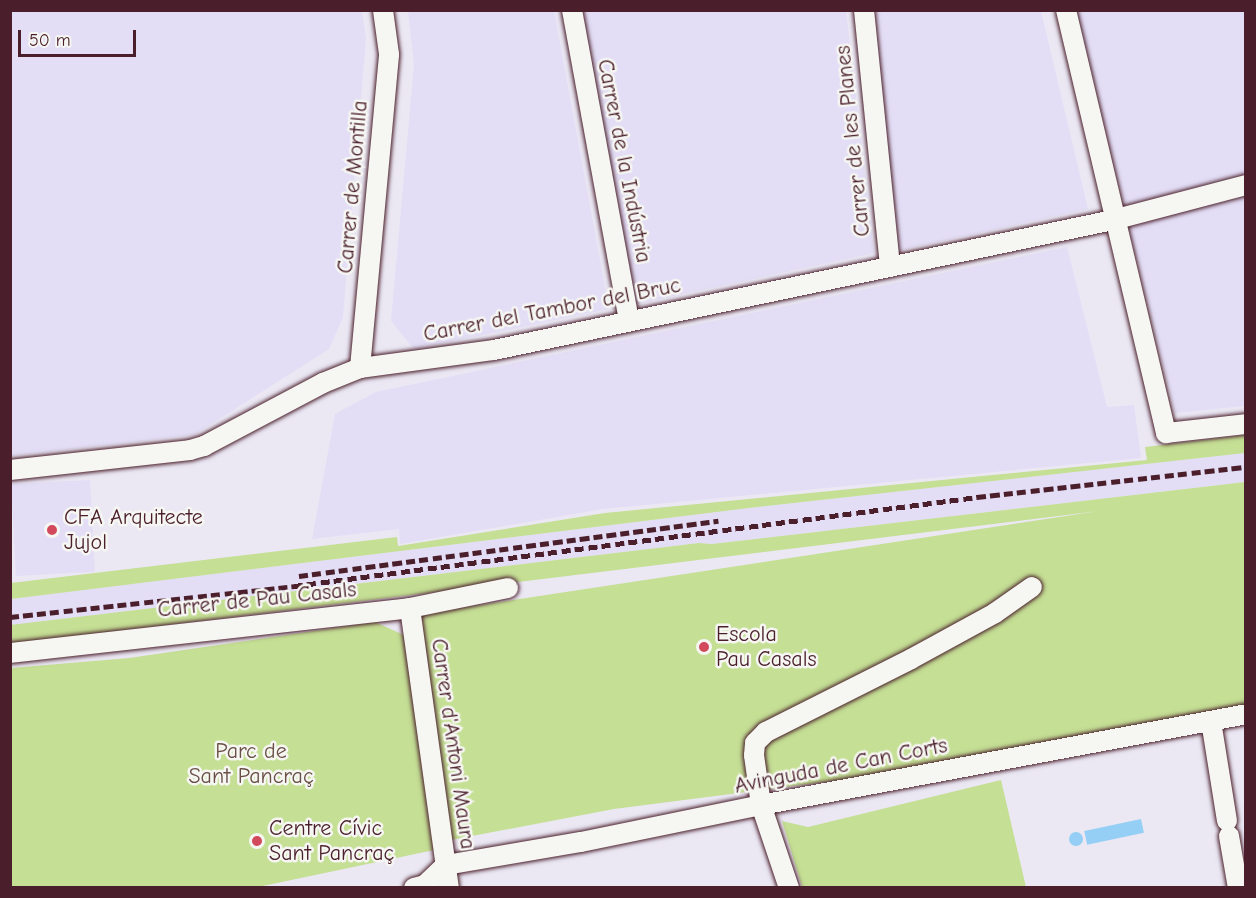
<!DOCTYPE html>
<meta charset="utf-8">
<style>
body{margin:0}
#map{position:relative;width:1256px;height:898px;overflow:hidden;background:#ebe8f4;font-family:"Comic Neue",sans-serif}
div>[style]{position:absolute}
.built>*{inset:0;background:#e3def6;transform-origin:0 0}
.green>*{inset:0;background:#c5df95}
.water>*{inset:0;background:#95cff5;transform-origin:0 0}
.round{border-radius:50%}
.roads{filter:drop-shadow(0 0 2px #4a1f2b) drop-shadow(0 0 2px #4a1f2b)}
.minor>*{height:20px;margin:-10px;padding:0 10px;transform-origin:10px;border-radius:10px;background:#f6f6f2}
.rail>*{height:4.5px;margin-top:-2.25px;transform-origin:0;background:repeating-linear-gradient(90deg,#4a1f2b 0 9px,transparent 0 13.5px)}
.dots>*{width:16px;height:16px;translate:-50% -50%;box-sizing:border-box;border:3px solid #f6f6f2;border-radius:50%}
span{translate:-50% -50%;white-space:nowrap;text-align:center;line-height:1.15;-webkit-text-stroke:5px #f6f6f2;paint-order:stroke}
.street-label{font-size:22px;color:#4a1f2b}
.poi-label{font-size:22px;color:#4a1f2b}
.left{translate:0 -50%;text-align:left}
.park-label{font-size:22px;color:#694f46}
.frame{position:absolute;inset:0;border:12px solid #4a1f2b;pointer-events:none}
.scale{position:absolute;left:18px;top:30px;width:118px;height:27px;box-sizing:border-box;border:3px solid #4a1f2b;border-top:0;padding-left:8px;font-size:18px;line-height:21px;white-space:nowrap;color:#4a1f2b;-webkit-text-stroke:4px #f6f6f2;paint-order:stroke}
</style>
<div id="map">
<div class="built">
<div style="clip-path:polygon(10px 11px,362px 11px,366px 38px,343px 317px,329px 349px,194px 435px,11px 456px)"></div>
<div style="clip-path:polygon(408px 11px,554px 11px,609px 309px,414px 349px,391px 321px,414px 65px)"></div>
<div style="clip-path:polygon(579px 11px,846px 11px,874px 253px,632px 305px)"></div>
<div style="clip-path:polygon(869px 11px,1041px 11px,1088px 209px,897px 251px)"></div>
<div style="clip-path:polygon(1075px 11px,1245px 11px,1245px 406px,1175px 413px)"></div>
<div style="clip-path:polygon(1067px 247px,1107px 407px,1134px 405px,1141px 458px,603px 509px,400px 544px,399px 529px,312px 539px,335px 414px,376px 392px)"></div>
<div style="clip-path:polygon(1245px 453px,1245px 482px,712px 544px,699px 543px,11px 625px,10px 599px,749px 508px)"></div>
<div style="left:90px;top:480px;width:92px;height:79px;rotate:87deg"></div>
</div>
<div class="green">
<div style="clip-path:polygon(1245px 435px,1245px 453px,749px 508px,11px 599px,11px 583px,397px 537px,398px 546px,605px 513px,1147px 460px,1145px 447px)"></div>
<div style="clip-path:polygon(1245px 482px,1245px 716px,857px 778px,614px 809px,451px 840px,421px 614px,1099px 511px,11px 644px,10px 625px,699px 543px,712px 544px)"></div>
<div style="clip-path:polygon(375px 622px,404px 635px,439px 849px,258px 887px,11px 888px,11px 668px,129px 658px)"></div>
<div style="clip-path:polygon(1001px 780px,1026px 887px,802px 887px,782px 821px,808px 827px)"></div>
</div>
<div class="water">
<div style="left:1141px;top:819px;width:14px;height:58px;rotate:78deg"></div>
<div class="round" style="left:1069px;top:832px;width:14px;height:14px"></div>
</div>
<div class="roads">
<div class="minor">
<div style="left:572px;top:10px;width:316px;rotate:79.6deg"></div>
<div style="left:864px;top:10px;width:258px;rotate:84.2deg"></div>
<div style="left:1066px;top:10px;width:435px;rotate:76.7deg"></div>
<div style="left:1166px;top:433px;width:81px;rotate:-6.4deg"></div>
<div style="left:360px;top:368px;width:315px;rotate:-84.7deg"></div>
<div style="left:389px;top:54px;width:44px;rotate:-97.8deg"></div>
<div style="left:10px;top:470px;width:181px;rotate:-6.3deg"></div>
<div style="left:190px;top:450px;width:15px;rotate:-16deg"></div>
<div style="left:204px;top:446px;width:135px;rotate:-27.9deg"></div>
<div style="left:323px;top:383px;width:40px;rotate:-22deg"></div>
<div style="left:360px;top:368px;width:135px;rotate:-7.7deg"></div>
<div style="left:494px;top:350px;width:633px;rotate:-11.86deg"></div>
<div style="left:1113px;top:220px;width:138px;rotate:-14.7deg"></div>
<div style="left:410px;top:608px;width:283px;rotate:82.1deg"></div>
<div style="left:10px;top:653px;width:403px;rotate:-6.4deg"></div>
<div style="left:410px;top:608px;width:100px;rotate:-11.5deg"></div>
<div style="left:1211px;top:721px;width:101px;rotate:80.9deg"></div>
<div style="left:1229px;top:836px;width:53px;rotate:80.2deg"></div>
<div style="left:446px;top:865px;width:137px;rotate:-9.7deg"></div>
<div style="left:581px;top:842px;width:184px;rotate:-11.6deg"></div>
<div style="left:761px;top:805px;width:493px;rotate:-10.6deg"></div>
<div style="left:414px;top:888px;width:11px;rotate:-15deg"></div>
<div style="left:425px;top:885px;width:29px;rotate:-44deg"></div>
<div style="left:789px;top:888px;width:88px;rotate:-108.6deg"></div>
<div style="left:761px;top:805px;width:50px;rotate:-98deg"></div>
<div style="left:754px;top:755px;width:12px;rotate:-85deg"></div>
<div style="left:755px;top:743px;width:16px;rotate:-45deg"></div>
<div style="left:766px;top:732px;width:162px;rotate:-26.7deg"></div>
<div style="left:911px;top:659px;width:96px;rotate:-28.7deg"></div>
<div style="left:995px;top:613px;width:45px;rotate:-35.1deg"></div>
</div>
</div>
<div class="rail">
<div style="left:299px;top:576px;width:423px;rotate:-7.5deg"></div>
<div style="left:10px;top:617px;width:286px;rotate:-6.2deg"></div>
<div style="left:294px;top:586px;width:689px;rotate:-7.42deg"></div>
<div style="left:977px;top:497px;width:271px;rotate:-6.4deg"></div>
</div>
<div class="dots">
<div style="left:52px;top:530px;background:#d1495b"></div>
<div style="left:704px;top:647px;background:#d1495b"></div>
<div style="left:257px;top:841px;background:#d1495b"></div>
</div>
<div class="street-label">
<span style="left:853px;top:141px;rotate:-96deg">Carrer de les Planes</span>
<span style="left:624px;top:161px;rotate:79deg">Carrer de la Indústria</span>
<span style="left:353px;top:187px;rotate:-85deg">Carrer de Montilla</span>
<span style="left:552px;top:310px;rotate:-11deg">Carrer del Tambor del Bruc</span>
<span style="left:257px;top:600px;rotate:-6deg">Carrer de Pau Casals</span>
<span style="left:453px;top:744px;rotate:82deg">Carrer d'Antoni Maura</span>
<span style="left:841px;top:766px;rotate:-11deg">Avinguda de Can Corts</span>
</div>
<div class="poi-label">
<span class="left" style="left:64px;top:530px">CFA Arquitecte<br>Jujol</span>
<span class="left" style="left:716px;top:647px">Escola<br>Pau Casals</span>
<span class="left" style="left:269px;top:841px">Centre Cívic<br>Sant Pancraç</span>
</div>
<div class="park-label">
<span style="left:251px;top:764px">Parc de<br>Sant Pancraç</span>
</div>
<div class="frame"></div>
<div class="scale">50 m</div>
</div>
